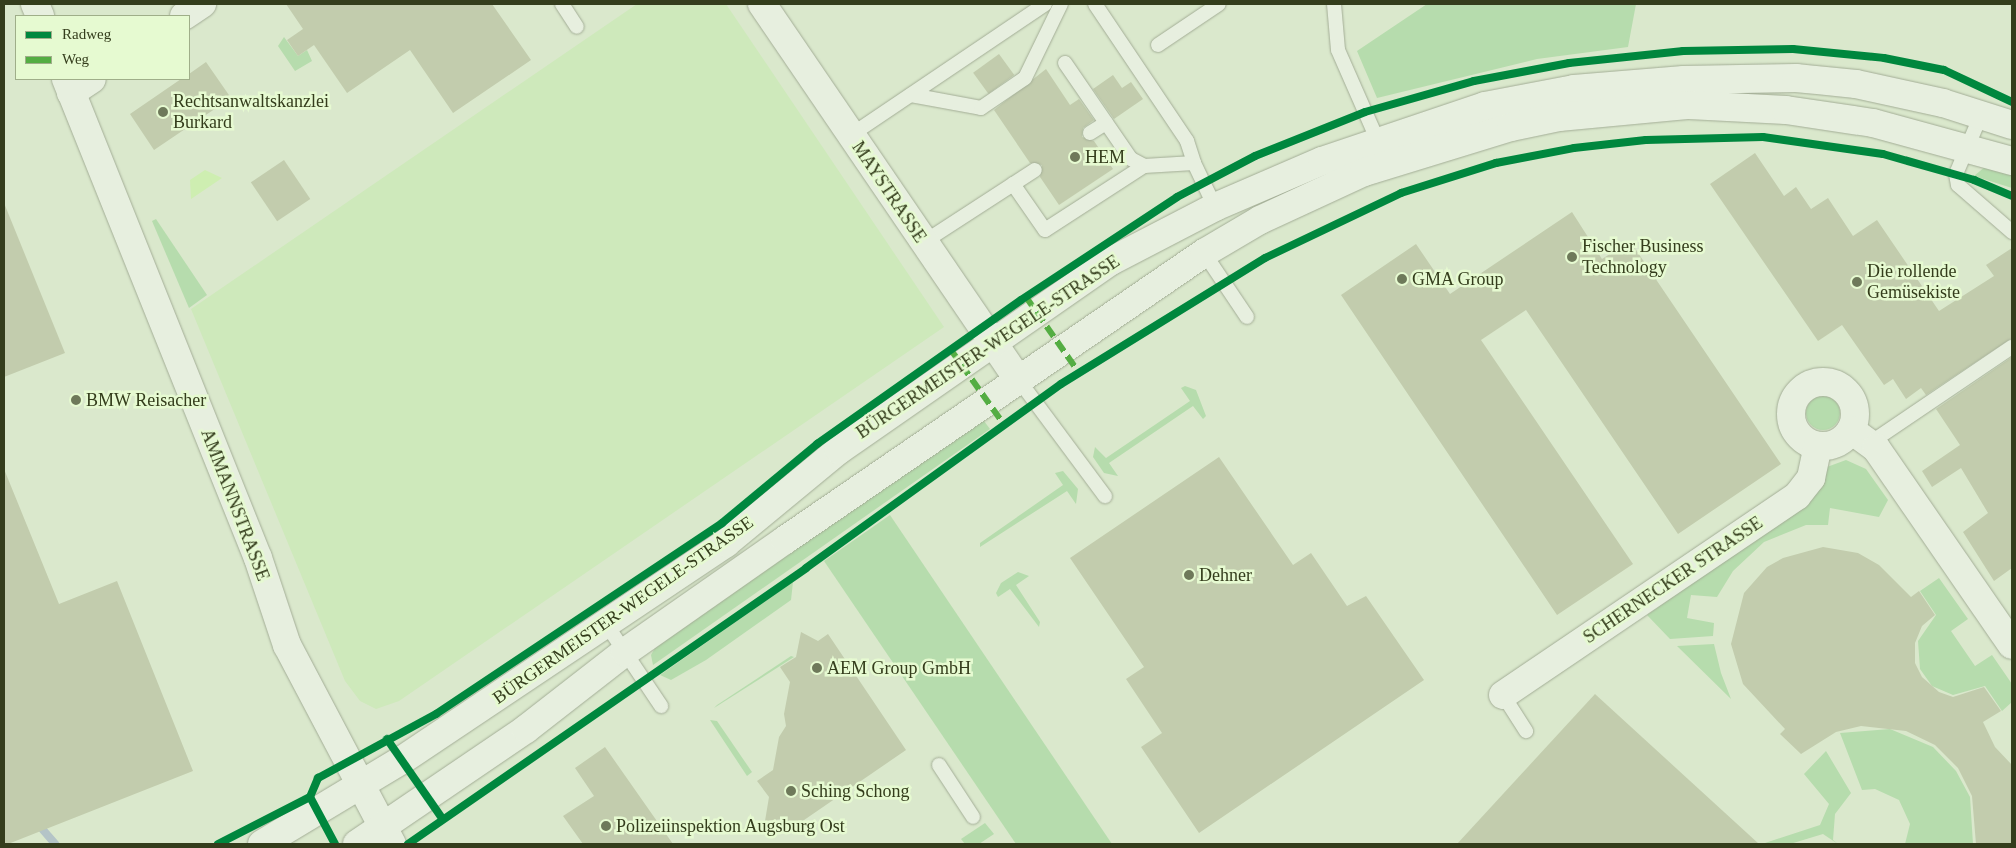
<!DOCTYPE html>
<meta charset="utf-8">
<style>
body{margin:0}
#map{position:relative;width:2016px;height:848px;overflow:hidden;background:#dae8cc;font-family:"Times New Roman",serif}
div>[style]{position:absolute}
.farmland>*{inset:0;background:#cee9bb}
.green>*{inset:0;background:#b6dcad}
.round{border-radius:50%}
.sand>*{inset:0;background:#ceeeb1}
.stream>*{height:8px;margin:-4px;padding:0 4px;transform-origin:4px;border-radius:4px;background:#b4c4c7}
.building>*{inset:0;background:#c2ccad;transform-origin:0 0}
.roads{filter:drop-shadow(0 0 1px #a3ad96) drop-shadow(0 0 1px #a3ad96)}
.service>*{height:14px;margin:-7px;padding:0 7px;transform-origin:7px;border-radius:7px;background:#e7efdf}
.minor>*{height:28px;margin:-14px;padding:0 14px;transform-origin:14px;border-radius:14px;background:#e7efdf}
.minor>.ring{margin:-14px;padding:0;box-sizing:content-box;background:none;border:28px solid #e7efdf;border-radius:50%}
.secondary>*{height:28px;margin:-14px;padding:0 14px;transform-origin:14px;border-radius:14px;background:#e7efdf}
.quiet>*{height:6px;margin-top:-3px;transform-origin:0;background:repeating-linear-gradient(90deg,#54ad43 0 12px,transparent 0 18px)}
.cycleway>*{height:8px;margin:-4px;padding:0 4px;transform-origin:4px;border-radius:4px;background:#00873e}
.dots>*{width:14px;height:14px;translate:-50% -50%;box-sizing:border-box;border:2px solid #e6fad1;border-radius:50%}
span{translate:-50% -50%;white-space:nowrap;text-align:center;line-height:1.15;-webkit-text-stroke:5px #e6fad1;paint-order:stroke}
.poi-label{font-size:18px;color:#343d1c}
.left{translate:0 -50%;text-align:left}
.street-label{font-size:18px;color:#343d1c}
.frame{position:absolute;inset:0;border:5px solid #343d1c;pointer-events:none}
.legend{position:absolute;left:15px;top:15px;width:175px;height:65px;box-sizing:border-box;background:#e6fad1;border:1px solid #9fae89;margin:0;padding:6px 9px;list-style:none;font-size:15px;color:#343d1c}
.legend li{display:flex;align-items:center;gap:10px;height:25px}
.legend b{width:25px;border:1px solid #9fae89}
</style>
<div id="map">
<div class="farmland">
<div style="clip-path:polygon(637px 4px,726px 4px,944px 327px,399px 701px,376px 709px,360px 701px,345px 681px,191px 309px)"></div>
</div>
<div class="green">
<div style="clip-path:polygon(1427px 4px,1636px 4px,1628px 47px,1537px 59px,1377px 98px,1357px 51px)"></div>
<div style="clip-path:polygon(284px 37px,298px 56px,307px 50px,312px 61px,295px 71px,278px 46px)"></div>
<div style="clip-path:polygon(1986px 166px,2012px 172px,2012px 188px,1974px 176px)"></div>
<div style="clip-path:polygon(156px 219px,207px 295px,189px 308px,152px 221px)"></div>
<div style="clip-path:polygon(1185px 386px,1196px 390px,1206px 416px,1203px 419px,1193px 406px,1109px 463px,1118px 476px,1104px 473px,1093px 457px,1095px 447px,1106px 458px,1190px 401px,1181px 388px)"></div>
<div class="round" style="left:1806px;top:396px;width:34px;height:34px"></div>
<div style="clip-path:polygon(981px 417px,990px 429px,653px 665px,651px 655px,659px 641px)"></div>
<div style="clip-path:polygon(1846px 460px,1866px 469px,1888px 500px,1879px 517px,1830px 508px,1828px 525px,1806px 525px,1764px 542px,1733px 571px,1717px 597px,1691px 595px,1687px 618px,1714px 623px,1713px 636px,1670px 639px,1647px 615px,1804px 505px,1827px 467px)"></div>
<div style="clip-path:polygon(1063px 471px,1078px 489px,1076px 504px,1067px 491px,980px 547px,980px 543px,1063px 485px,1055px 473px)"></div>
<div style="clip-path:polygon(890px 515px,1112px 844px,1016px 844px,824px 561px)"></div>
<div style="clip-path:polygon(1018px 572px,1029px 576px,1016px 585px,1040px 622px,1039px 627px,1010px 589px,998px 597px,996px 593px,1001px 583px)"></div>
<div style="clip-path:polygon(1939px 578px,1968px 619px,1951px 631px,1975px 666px,1992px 655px,2012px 684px,2012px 702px,2002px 711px,1985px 686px,1953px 695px,1932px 686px,1920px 669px,1918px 641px,1936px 615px,1920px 591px)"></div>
<div style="clip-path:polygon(793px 582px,791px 600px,706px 660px,671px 680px,660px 675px)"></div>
<div style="clip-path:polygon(1714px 644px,1721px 673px,1731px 699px,1677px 646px)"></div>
<div style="clip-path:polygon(791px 656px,794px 657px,714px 708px,717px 705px)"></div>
<div style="clip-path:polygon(710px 720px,717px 721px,752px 772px,747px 776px)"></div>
<div style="clip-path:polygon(1890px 729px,1933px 747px,1956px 771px,1970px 797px,1973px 844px,1905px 844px,1910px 824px,1899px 800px,1875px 789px,1862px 790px,1840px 733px)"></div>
<div style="clip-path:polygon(1826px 751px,1851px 793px,1835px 814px,1833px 840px,1838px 844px,1823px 834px,1790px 844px,1762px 844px,1820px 825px,1829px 804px,1804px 774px)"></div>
<div style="clip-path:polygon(985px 823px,994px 834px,979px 844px,965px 844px,961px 839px)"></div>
</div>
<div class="sand">
<div style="clip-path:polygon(205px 170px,222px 178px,191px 199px,190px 180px)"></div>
</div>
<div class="stream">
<div style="left:37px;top:823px;width:28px;rotate:49deg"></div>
</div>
<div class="building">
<div style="clip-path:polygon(286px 4px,492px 4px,531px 60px,453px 113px,410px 50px,347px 93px,314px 45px,298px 56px,287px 40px,303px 29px)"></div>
<div style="left:999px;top:54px;width:26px;height:32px;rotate:54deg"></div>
<div style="clip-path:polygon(206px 62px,231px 98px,154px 150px,130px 114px,181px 79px,189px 79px,189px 74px)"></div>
<div style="clip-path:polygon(1046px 69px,1070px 105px,1079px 99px,1094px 120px,1083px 128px,1082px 137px,1094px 141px,1113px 169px,1059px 205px,1040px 177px,1042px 165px,1030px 163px,994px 110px)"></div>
<div style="clip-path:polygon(1113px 75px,1122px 88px,1131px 82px,1143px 99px,1114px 119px,1093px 89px)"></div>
<div style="clip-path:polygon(1755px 153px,1784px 196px,1796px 187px,1811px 209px,1828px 198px,1853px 236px,1877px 220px,1939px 311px,1994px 276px,1986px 265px,2012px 248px,2012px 338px,1926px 395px,1921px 388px,1906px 399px,1893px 379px,1884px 385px,1842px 325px,1818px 341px,1710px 184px)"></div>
<div style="left:284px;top:160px;width:47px;height:40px;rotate:56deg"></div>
<div style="clip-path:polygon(4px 203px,65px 353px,4px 377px)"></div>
<div style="clip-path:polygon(1572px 212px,1602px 259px,1630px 241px,1781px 464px,1678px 534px,1526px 310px,1481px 340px,1633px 564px,1557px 615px,1341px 295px,1416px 244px,1450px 294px)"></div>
<div style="clip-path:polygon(2012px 357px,2012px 568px,1994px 581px,1963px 532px,1988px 513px,1961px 468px,1932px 487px,1922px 471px,1960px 445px,1936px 409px)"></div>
<div style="clip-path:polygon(1219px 457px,1293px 565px,1311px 553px,1347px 606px,1366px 596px,1424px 680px,1199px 833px,1141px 747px,1162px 733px,1126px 679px,1144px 667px,1070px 558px)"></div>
<div style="clip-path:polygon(4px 469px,59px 604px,117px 581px,193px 771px,8px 844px,4px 844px)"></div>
<div style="clip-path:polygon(1823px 547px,1858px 553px,1879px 565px,1911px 597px,1919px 591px,1935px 615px,1922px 626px,1915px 643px,1915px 663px,1922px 677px,1939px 692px,1953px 697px,1984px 687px,2001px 711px,1983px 722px,1995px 747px,2012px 765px,2012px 844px,1976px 844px,1972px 796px,1958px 768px,1935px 745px,1906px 731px,1861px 726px,1836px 732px,1801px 754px,1780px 734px,1785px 729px,1743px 684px,1731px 644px,1744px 593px,1767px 567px,1783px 558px)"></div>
<div style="clip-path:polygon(801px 632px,818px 641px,828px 634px,906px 750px,791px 829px,784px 819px,765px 821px,769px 797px,757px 781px,773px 770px,779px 737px,786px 726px,784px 714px,790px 682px,780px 667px,796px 657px)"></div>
<div style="clip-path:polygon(1595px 694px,1759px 844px,1457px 844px)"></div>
<div style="clip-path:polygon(605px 747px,673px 844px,583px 844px,563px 816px,594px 796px,575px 768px)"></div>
</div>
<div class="roads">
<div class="service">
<div style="left:562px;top:4px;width:27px;rotate:57deg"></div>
<div style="left:1095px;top:4px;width:165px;rotate:56.1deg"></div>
<div style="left:1187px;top:141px;width:23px;rotate:72deg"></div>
<div style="left:1334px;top:4px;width:46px;rotate:85deg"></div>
<div style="left:1338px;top:50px;width:97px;rotate:66.3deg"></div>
<div style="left:1158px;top:45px;width:73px;rotate:-33.9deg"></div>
<div style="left:1065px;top:63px;width:116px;rotate:55.5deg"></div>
<div style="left:1131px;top:159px;width:15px;rotate:28deg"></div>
<div style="left:1144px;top:166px;width:50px;rotate:-3.4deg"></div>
<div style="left:1194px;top:163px;width:49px;rotate:64.5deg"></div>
<div style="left:911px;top:95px;width:71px;rotate:10.5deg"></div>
<div style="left:981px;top:108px;width:53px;rotate:-34.3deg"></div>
<div style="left:1025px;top:78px;width:82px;rotate:-64.1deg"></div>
<div style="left:1981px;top:115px;width:64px;rotate:113deg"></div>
<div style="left:1956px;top:174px;width:11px;rotate:80deg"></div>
<div style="left:1958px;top:185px;width:72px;rotate:41deg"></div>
<div style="left:1090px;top:133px;width:19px;rotate:-32deg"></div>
<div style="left:851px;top:135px;width:234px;rotate:-34deg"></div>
<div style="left:1013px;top:184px;width:56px;rotate:55.2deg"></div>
<div style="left:1045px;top:230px;width:118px;rotate:-32.9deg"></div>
<div style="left:924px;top:242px;width:132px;rotate:-33deg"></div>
<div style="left:1204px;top:253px;width:77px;rotate:56.1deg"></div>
<div style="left:1018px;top:379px;width:146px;rotate:53.4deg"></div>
<div style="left:1870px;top:443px;width:171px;rotate:-34.1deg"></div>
<div style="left:606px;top:624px;width:99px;rotate:56.1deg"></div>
<div style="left:1503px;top:695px;width:43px;rotate:57.4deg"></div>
<div style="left:939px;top:765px;width:62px;rotate:56.8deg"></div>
</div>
<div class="minor">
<div style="left:35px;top:4px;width:13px;rotate:67deg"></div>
<div style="left:762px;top:4px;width:454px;rotate:55.7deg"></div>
<div style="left:184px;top:16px;width:22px;rotate:-34deg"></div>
<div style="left:66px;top:79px;width:516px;rotate:68.16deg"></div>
<div style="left:258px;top:558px;width:92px;rotate:71.6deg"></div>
<div style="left:287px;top:645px;width:225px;rotate:62.2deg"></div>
<div style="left:71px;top:93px;width:25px;rotate:-34deg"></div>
<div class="ring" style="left:1791px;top:382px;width:36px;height:36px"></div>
<div style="left:1851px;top:430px;width:31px;rotate:36deg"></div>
<div style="left:1876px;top:448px;width:239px;rotate:55.4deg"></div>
<div style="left:1503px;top:695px;width:355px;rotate:-34.1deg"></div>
<div style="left:1797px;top:496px;width:23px;rotate:-52deg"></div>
<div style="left:1811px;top:478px;width:33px;rotate:-78deg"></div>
</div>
<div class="secondary">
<div style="left:262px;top:844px;width:163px;rotate:-31deg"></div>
<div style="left:402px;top:760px;width:390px;rotate:-33.8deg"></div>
<div style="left:726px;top:543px;width:146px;rotate:-39.5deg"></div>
<div style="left:839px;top:450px;width:331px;rotate:-34.8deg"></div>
<div style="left:1111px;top:261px;width:117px;rotate:-27.4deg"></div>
<div style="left:1215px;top:207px;width:116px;rotate:-23.3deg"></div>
<div style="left:1322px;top:161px;width:172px;rotate:-18.6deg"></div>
<div style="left:1485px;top:106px;width:91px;rotate:-10.8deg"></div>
<div style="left:1574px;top:89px;width:110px;rotate:-4.7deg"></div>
<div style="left:1684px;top:80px;width:112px;rotate:-1deg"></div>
<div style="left:1796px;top:78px;width:60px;rotate:5.7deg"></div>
<div style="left:1856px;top:84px;width:89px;rotate:12.3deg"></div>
<div style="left:1943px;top:103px;width:72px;rotate:17.7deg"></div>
<div style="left:357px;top:844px;width:204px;rotate:-34.2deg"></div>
<div style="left:526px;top:729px;width:125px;rotate:-37.9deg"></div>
<div style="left:625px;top:652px;width:195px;rotate:-35deg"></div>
<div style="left:785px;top:540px;width:508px;rotate:-34.41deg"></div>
<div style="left:1204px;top:253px;width:65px;rotate:-30.5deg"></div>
<div style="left:1260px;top:220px;width:115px;rotate:-24.8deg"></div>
<div style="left:1364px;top:172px;width:154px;rotate:-17deg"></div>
<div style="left:1511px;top:127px;width:49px;rotate:-11.8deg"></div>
<div style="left:1559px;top:117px;width:131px;rotate:-5.3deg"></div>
<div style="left:1689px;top:105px;width:97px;rotate:3deg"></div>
<div style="left:1786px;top:110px;width:88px;rotate:8.5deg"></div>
<div style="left:1873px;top:123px;width:144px;rotate:15.3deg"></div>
</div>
</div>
<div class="quiet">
<div style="left:1026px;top:297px;width:94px;rotate:55deg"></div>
<div style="left:951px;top:350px;width:93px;rotate:54.6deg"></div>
</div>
<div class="cycleway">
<div style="left:387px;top:739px;width:96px;rotate:55.2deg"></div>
<div style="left:218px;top:844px;width:103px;rotate:-27.1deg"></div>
<div style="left:335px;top:844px;width:53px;rotate:-118deg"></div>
<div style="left:310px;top:797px;width:21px;rotate:-67deg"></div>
<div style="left:318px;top:778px;width:134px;rotate:-28.5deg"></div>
<div style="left:436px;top:714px;width:344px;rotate:-33.7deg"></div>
<div style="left:722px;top:523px;width:124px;rotate:-39.7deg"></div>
<div style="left:817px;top:444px;width:250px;rotate:-35.2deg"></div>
<div style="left:1021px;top:300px;width:187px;rotate:-33.4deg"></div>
<div style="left:1177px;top:197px;width:88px;rotate:-27.7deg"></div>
<div style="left:1255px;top:156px;width:118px;rotate:-21.8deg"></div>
<div style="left:1365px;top:112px;width:113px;rotate:-15.9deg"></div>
<div style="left:1474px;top:81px;width:97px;rotate:-10.7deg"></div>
<div style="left:1569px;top:63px;width:115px;rotate:-6deg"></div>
<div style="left:1683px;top:51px;width:110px;rotate:-1deg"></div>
<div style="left:1793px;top:49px;width:91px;rotate:5.6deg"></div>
<div style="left:1884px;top:58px;width:61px;rotate:11.3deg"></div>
<div style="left:1944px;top:70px;width:75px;rotate:25.2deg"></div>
<div style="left:408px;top:844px;width:484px;rotate:-34.7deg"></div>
<div style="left:806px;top:568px;width:314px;rotate:-35.8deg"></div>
<div style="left:1061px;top:384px;width:240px;rotate:-31.7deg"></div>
<div style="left:1265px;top:258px;width:151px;rotate:-25.5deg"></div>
<div style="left:1401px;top:193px;width:100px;rotate:-17.5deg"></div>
<div style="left:1496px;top:163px;width:79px;rotate:-10.9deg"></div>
<div style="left:1574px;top:148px;width:72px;rotate:-6.3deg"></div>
<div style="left:1646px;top:140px;width:117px;rotate:-1.5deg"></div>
<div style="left:1763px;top:137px;width:121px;rotate:8.1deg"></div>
<div style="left:1883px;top:154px;width:95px;rotate:15.9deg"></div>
<div style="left:1974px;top:180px;width:41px;rotate:22.8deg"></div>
</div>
<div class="dots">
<div style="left:163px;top:112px;background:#6e795a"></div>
<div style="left:1075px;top:157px;background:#6e795a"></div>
<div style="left:1572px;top:257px;background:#6e795a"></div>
<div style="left:1402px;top:279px;background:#6e795a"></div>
<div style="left:1857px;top:282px;background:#6e795a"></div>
<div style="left:76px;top:400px;background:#6e795a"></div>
<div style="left:1189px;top:575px;background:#6e795a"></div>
<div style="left:817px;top:668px;background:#6e795a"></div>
<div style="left:791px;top:791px;background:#6e795a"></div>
<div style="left:606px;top:826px;background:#6e795a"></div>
</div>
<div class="poi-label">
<span class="left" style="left:173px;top:112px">Rechtsanwaltskanzlei<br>Burkard</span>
<span class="left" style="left:1085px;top:157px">HEM</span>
<span class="left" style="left:1582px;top:257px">Fischer Business<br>Technology</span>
<span class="left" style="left:1867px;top:282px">Die rollende<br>Gemüsekiste</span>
<span class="left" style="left:1412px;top:279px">GMA Group</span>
<span class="left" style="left:86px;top:400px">BMW Reisacher</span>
<span class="left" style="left:1199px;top:575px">Dehner</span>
<span class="left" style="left:827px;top:668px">AEM Group GmbH</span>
<span class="left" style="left:801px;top:791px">Sching Schong</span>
<span class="left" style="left:616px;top:826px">Polizeiinspektion Augsburg Ost</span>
</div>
<div class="street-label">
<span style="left:889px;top:192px;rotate:56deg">MAYSTRASSE</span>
<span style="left:988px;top:347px;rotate:-34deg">BÜRGERMEISTER-WEGELE-STRASSE</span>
<span style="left:235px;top:505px;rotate:69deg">AMMANNSTRASSE</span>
<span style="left:1673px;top:580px;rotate:-34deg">SCHERNECKER STRASSE</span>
<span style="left:623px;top:610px;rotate:-35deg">BÜRGERMEISTER-WEGELE-STRASSE</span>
</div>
<div class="frame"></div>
<ul class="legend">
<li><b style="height:6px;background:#00873e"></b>Radweg</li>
<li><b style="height:6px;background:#54ad43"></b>Weg</li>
</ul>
</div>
